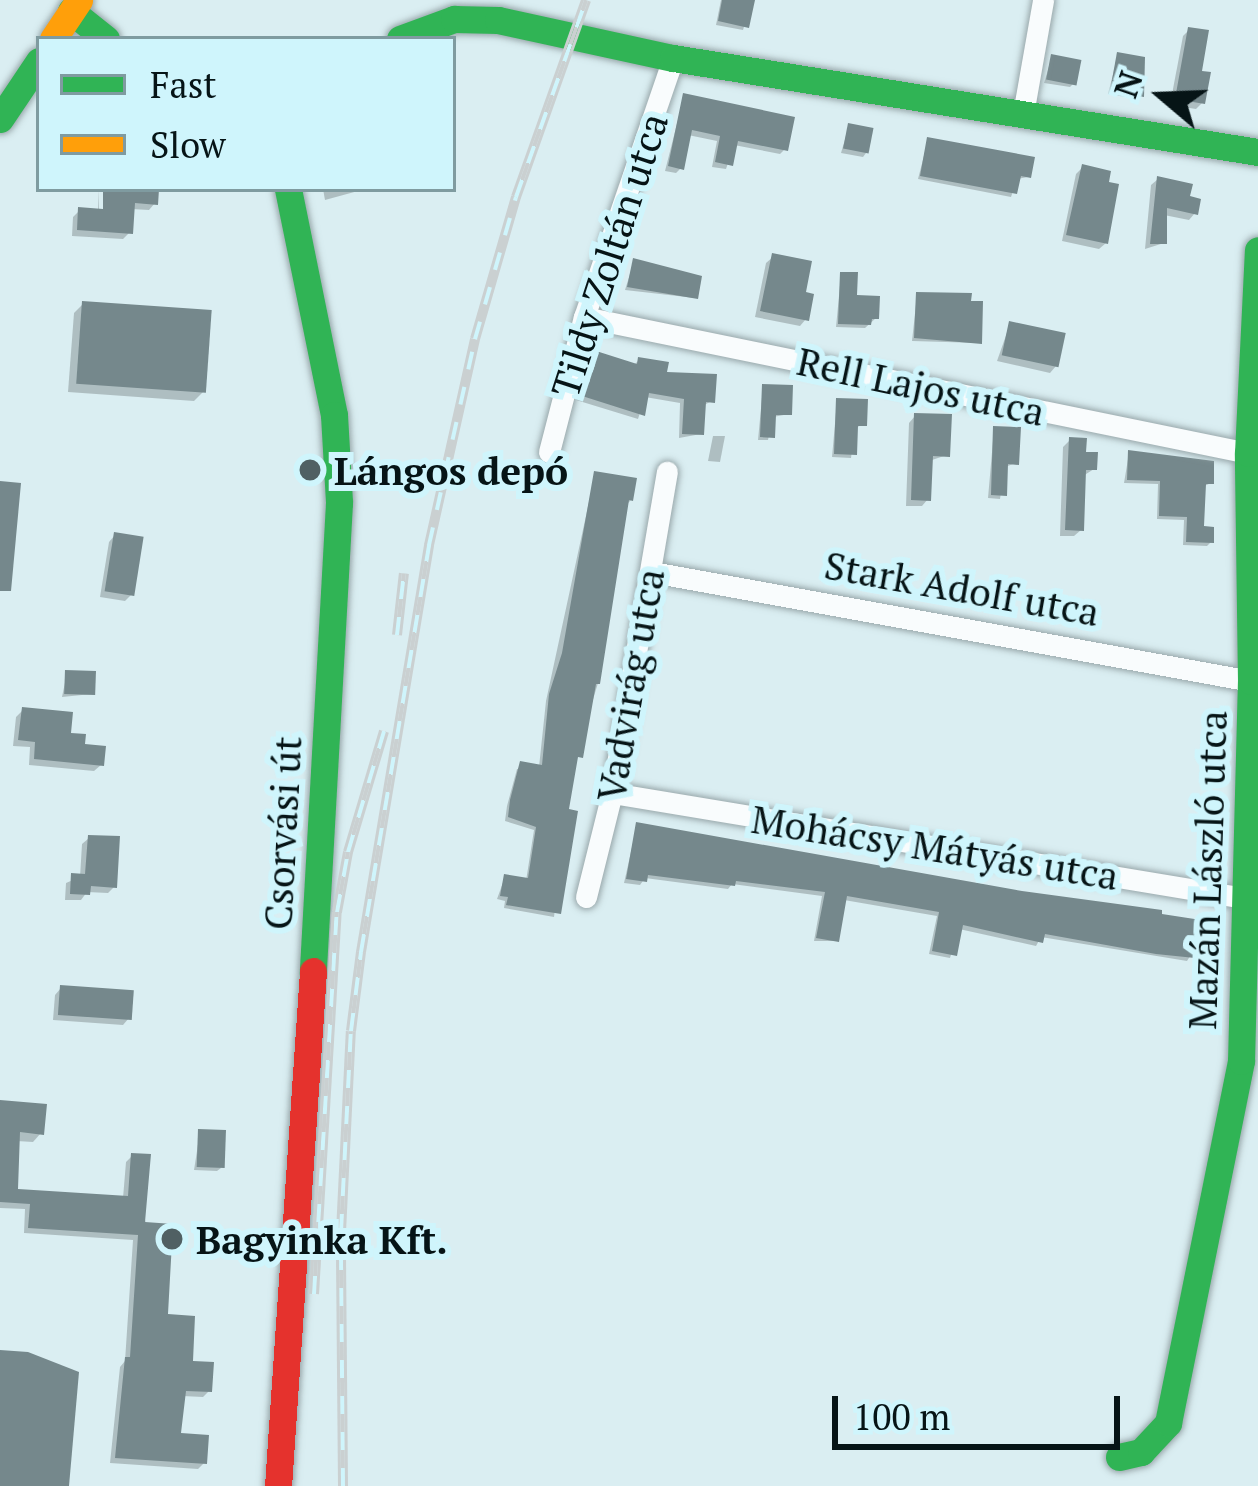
<!DOCTYPE html>
<meta charset="utf-8">
<style>
body{margin:0}
#map{position:relative;width:1258px;height:1486px;overflow:hidden;background:#daeef2;font-family:"PT Serif",serif}
div>[style]{position:absolute}
.shadow>*{inset:0;background:#0003}
.building>*{inset:0;background:#75888c;transform-origin:0 0}
.roads{filter:drop-shadow(0 0 3px #99a8ab) drop-shadow(0 0 3px #99a8ab)}
.street>*{height:21px;margin:-10.5px;padding:0 10.5px;transform-origin:10.5px;border-radius:10.5px;background:#f9fcfd}
.fast>*{height:27px;margin:-13.5px;padding:0 13.5px;transform-origin:13.5px;border-radius:13.5px;background:#30b455}
.slow>*{height:27px;margin:-13.5px;padding:0 13.5px;transform-origin:13.5px;border-radius:13.5px;background:#ff9f0a}
.jam>*{height:27px;margin:-13.5px;padding:0 13.5px;transform-origin:13.5px;border-radius:13.5px;background:#e5322d}
.rail>*{height:10px;margin-top:-5px;transform-origin:0;background:repeating-linear-gradient(90deg,#cff5fc 0 18px,#cad0d1 0 36px);box-sizing:border-box;border-block:3px solid #cad0d1}
.dots>*{width:33px;height:33px;translate:-50% -50%;box-sizing:border-box;border:6px solid #cff5fc;border-radius:50%}
span{translate:-50% -50%;white-space:nowrap;text-align:center;line-height:1.15;-webkit-text-stroke:12px #cff5fc;paint-order:stroke}
.street-label{font-size:39px;color:#061416}
.poi-label{font-size:39px;color:#061416;font-weight:700}
.left{translate:0 -50%;text-align:left}
.legend{position:absolute;left:36px;top:36px;width:420px;height:156px;box-sizing:border-box;background:#cff5fc;border:3px solid #7f9ba0;margin:0;padding:15px 21px;list-style:none;font-size:36px;color:#061416}
.legend li{display:flex;align-items:center;gap:24px;height:60px}
.legend b{width:60px;border:3px solid #7f9ba0}
.north{position:absolute;left:1102px;top:36px;width:120px;height:120px;-webkit-text-stroke:9px #cff5fc;paint-order:stroke;rotate:289deg;font-size:33px;font-weight:700;line-height:48px;text-align:center;color:#061416}
.north::after{content:'';display:block;margin:auto;width:42px;height:54px;background:#061416;clip-path:polygon(50% 0,100% 100%,50% 72%,0 100%)}
.scale{position:absolute;left:832px;top:1396px;width:288px;height:54px;box-sizing:border-box;border:6px solid #061416;border-top:0;padding-left:15px;font-size:36px;line-height:42px;white-space:nowrap;color:#061416;-webkit-text-stroke:9px #cff5fc;paint-order:stroke}
</style>
<div id="map">
<div class="shadow">
<div style="clip-path:polygon(721px 0,752px 0,743px 30px,716px 25px)"></div>
<div style="clip-path:polygon(1189px 30px,1202px 103px,1196px 109px,1170px 105px,1183px 36px)"></div>
<div style="clip-path:polygon(1118px 55px,1141px 96px,1137px 99px,1108px 94px)"></div>
<div style="clip-path:polygon(1052px 57px,1073px 84px,1070px 87px,1044px 83px)"></div>
<div style="clip-path:polygon(684px 96px,785px 149px,780px 154px,734px 145px,726px 169px,712px 167px,717px 141px,688px 135px,681px 168px,676px 173px,665px 171px)"></div>
<div style="clip-path:polygon(849px 126px,866px 153px,863px 157px,841px 153px)"></div>
<div style="clip-path:polygon(928px 140px,1028px 177px,1017px 179px,1011px 197px,918px 179px)"></div>
<div style="clip-path:polygon(1083px 167px,1106px 243px,1099px 249px,1062px 241px,1076px 174px)"></div>
<div style="clip-path:polygon(1158px 179px,1187px 198px,1195px 213px,1189px 220px,1164px 215px,1164px 243px,1145px 249px,1151px 185px)"></div>
<div style="clip-path:polygon(99px 189px,99px 223px,105px 224px,107px 189px,156px 189px,155px 203px,149px 210px,131px 209px,130px 232px,123px 239px,72px 236px,73px 217px,80px 210px,98px 211px)"></div>
<div style="clip-path:polygon(323px 189px,358px 189px,358px 191px,325px 200px)"></div>
<div style="clip-path:polygon(773px 257px,802px 294px,806px 319px,800px 326px,755px 317px,766px 263px)"></div>
<div style="clip-path:polygon(634px 261px,695px 298px,625px 290px)"></div>
<div style="clip-path:polygon(841px 275px,854px 298px,876px 318px,865px 328px,836px 327px)"></div>
<div style="clip-path:polygon(917px 295px,979px 343px,912px 341px)"></div>
<div style="clip-path:polygon(83px 304px,203px 392px,194px 401px,68px 392px,74px 313px)"></div>
<div style="clip-path:polygon(1010px 324px,1056px 366px,1050px 373px,997px 361px)"></div>
<div style="clip-path:polygon(593px 353px,633px 366px,639px 360px,712px 401px,702px 406px,701px 434px,679px 438px,680px 403px,645px 397px,638px 419px,576px 400px)"></div>
<div style="clip-path:polygon(763px 387px,789px 414px,773px 417px,768px 440px,758px 440px)"></div>
<div style="clip-path:polygon(837px 401px,864px 424px,855px 428px,851px 458px,832px 457px)"></div>
<div style="clip-path:polygon(915px 416px,947px 455px,929px 461px,928px 499px,922px 506px,906px 506px,909px 423px)"></div>
<div style="clip-path:polygon(994px 429px,1016px 463px,1005px 467px,1000px 499px,988px 498px)"></div>
<div style="clip-path:polygon(713px 436px,725px 436px,720px 462px,708px 461px)"></div>
<div style="clip-path:polygon(1070px 440px,1094px 469px,1083px 476px,1081px 530px,1074px 536px,1060px 536px,1063px 447px)"></div>
<div style="clip-path:polygon(1129px 453px,1211px 483px,1202px 487px,1201px 529px,1211px 542px,1207px 546px,1183px 545px,1184px 520px,1157px 519px,1158px 484px,1124px 483px)"></div>
<div style="clip-path:polygon(595px 474px,631px 500px,625px 506px,598px 683px,574px 762px,554px 917px,504px 908px,505px 901px,497px 899px,505px 877px,526px 881px,534px 830px,505px 821px,507px 806px,517px 769px,539px 767px,546px 701px)"></div>
<div style="clip-path:polygon(115px 535px,132px 594px,125px 601px,100px 597px,109px 542px)"></div>
<div style="clip-path:polygon(67px 673px,92px 694px,62px 697px)"></div>
<div style="clip-path:polygon(23px 710px,68px 735px,101px 765px,94px 771px,29px 765px,30px 747px,13px 746px,16px 717px)"></div>
<div style="clip-path:polygon(637px 825px,1207px 951px,1192px 953px,1187px 961px,1041px 937px,1036px 946px,959px 929px,950px 958px,929px 954px,937px 916px,844px 900px,836px 941px,814px 941px,822px 896px,732px 884px,728px 889px,645px 878px,640px 885px,624px 883px)"></div>
<div style="clip-path:polygon(89px 838px,114px 887px,108px 893px,87px 892px,81px 900px,65px 900px,66px 883px,80px 877px,82px 844px)"></div>
<div style="clip-path:polygon(61px 988px,129px 1018px,123px 1025px,53px 1020px,55px 995px)"></div>
<div style="clip-path:polygon(0 1103px,41px 1133px,33px 1142px,0 1140px)"></div>
<div style="clip-path:polygon(200px 1132px,221px 1168px,217px 1171px,194px 1170px)"></div>
<div style="clip-path:polygon(132px 1156px,165px 1317px,209px 1391px,203px 1397px,182px 1396px,178px 1436px,204px 1463px,198px 1469px,110px 1463px,120px 1367px,125px 1361px,133px 1240px,24px 1233px,25px 1209px,0 1208px,0 1162px,15px 1192px,123px 1198px,126px 1162px)"></div>
</div>
<div class="building">
<div style="clip-path:polygon(722px 0,755px 0,749px 28px,718px 21px)"></div>
<div style="clip-path:polygon(1188px 27px,1209px 30px,1202px 71px,1211px 72px,1205px 104px,1175px 99px)"></div>
<div style="clip-path:polygon(1117px 52px,1145px 57px,1144px 97px,1110px 91px)"></div>
<div style="left:1051px;top:54px;width:31px;height:26px;rotate:11deg"></div>
<div style="clip-path:polygon(683px 93px,795px 117px,788px 151px,738px 141px,733px 166px,715px 162px,720px 136px,692px 130px,684px 170px,668px 166px)"></div>
<div style="left:848px;top:123px;width:26px;height:26px;rotate:11deg"></div>
<div style="clip-path:polygon(927px 137px,1035px 157px,1031px 178px,1021px 176px,1017px 194px,920px 176px)"></div>
<div style="clip-path:polygon(1082px 164px,1111px 171px,1109px 182px,1119px 184px,1108px 244px,1066px 235px)"></div>
<div style="clip-path:polygon(1157px 176px,1193px 184px,1190px 196px,1201px 199px,1198px 215px,1167px 208px,1167px 244px,1150px 244px)"></div>
<div style="clip-path:polygon(103px 189px,159px 189px,158px 205px,135px 203px,133px 234px,77px 230px,78px 207px,103px 209px)"></div>
<div style="clip-path:polygon(772px 253px,812px 261px,806px 292px,814px 294px,809px 321px,760px 311px)"></div>
<div style="clip-path:polygon(633px 258px,702px 276px,698px 299px,627px 287px)"></div>
<div style="clip-path:polygon(840px 272px,858px 272px,857px 295px,880px 296px,879px 319px,872px 319px,871px 325px,838px 324px)"></div>
<div style="clip-path:polygon(916px 292px,972px 293px,971px 301px,983px 301px,982px 344px,914px 338px)"></div>
<div style="left:82px;top:301px;width:130px;height:83px;rotate:4deg"></div>
<div style="left:1009px;top:321px;width:58px;height:35px;rotate:12deg"></div>
<div style="clip-path:polygon(593px 350px,637px 364px,638px 357px,669px 362px,667px 372px,717px 374px,715px 403px,706px 402px,704px 435px,682px 434px,684px 399px,649px 393px,645px 416px,579px 395px)"></div>
<div style="clip-path:polygon(762px 384px,793px 385px,792px 415px,776px 415px,775px 438px,760px 437px)"></div>
<div style="clip-path:polygon(836px 398px,868px 399px,867px 426px,858px 426px,857px 455px,834px 454px)"></div>
<div style="clip-path:polygon(914px 413px,952px 414px,950px 457px,933px 456px,931px 501px,911px 500px)"></div>
<div style="clip-path:polygon(993px 426px,1021px 427px,1019px 465px,1008px 464px,1007px 496px,991px 495px)"></div>
<div style="clip-path:polygon(1069px 437px,1087px 438px,1086px 452px,1098px 452px,1097px 470px,1086px 470px,1084px 531px,1065px 530px)"></div>
<div style="clip-path:polygon(1128px 450px,1214px 461px,1214px 484px,1206px 484px,1204px 526px,1214px 527px,1214px 543px,1186px 542px,1187px 517px,1159px 516px,1160px 481px,1127px 480px)"></div>
<div style="clip-path:polygon(594px 471px,637px 478px,633px 501px,629px 500px,600px 684px,596px 684px,583px 758px,578px 757px,569px 809px,578px 811px,561px 914px,506px 905px,508px 897px,500px 896px,504px 874px,528px 878px,536px 827px,508px 817px,510px 800px,520px 761px,542px 765px,549px 694px,562px 653px)"></div>
<div style="clip-path:polygon(0 481px,21px 483px,11px 591px,0 591px)"></div>
<div style="left:114px;top:532px;width:30px;height:60px;rotate:9deg"></div>
<div style="left:65px;top:670px;width:31px;height:24px;rotate:2deg"></div>
<div style="clip-path:polygon(22px 707px,73px 712px,71px 733px,86px 734px,85px 744px,106px 746px,104px 766px,34px 759px,35px 742px,18px 740px)"></div>
<div style="clip-path:polygon(636px 822px,1022px 891px,1162px 910px,1162px 914px,1201px 920px,1200px 927px,1213px 929px,1210px 952px,1196px 950px,1195px 958px,1156px 954px,1045px 934px,1043px 943px,963px 925px,957px 956px,932px 951px,939px 912px,847px 896px,839px 942px,816px 938px,825px 892px,736px 881px,735px 886px,648px 875px,647px 882px,626px 879px)"></div>
<div style="clip-path:polygon(88px 835px,120px 836px,117px 888px,91px 886px,90px 895px,70px 894px,71px 873px,85px 874px)"></div>
<div style="left:60px;top:985px;width:74px;height:30px;rotate:4deg"></div>
<div style="clip-path:polygon(0 1100px,47px 1104px,44px 1135px,20px 1132px,18px 1189px,128px 1196px,131px 1153px,151px 1154px,145px 1222px,173px 1224px,168px 1314px,195px 1316px,193px 1361px,214px 1362px,212px 1392px,186px 1391px,181px 1433px,209px 1435px,207px 1464px,115px 1458px,125px 1357px,130px 1357px,138px 1235px,28px 1228px,30px 1204px,0 1202px)"></div>
<div style="left:198px;top:1129px;width:28px;height:38px;rotate:2deg"></div>
<div style="clip-path:polygon(0 1350px,28px 1352px,79px 1372px,69px 1486px,0 1486px)"></div>
</div>
<div class="roads">
<div class="street">
<div style="left:1023px;top:114px;width:116px;rotate:-80deg"></div>
<div style="left:584px;top:317px;width:688px;rotate:11.57deg"></div>
<div style="left:549px;top:452px;width:139px;rotate:-75.5deg"></div>
<div style="left:584px;top:317px;width:274px;rotate:-71deg"></div>
<div style="left:652px;top:572px;width:609px;rotate:10.31deg"></div>
<div style="left:612px;top:793px;width:654px;rotate:9.42deg"></div>
<div style="left:586px;top:897px;width:107px;rotate:-76deg"></div>
<div style="left:612px;top:793px;width:326px;rotate:-80.3deg"></div>
</div>
<div class="fast">
<div style="left:71px;top:11px;width:45px;rotate:38.7deg"></div>
<div style="left:400px;top:39px;width:58px;rotate:-20.3deg"></div>
<div style="left:454px;top:19px;width:44px;rotate:1.3deg"></div>
<div style="left:498px;top:20px;width:179px;rotate:12.3deg"></div>
<div style="left:673px;top:58px;width:593px;rotate:9.13deg"></div>
<div style="left:0;top:119px;width:70px;rotate:-56.1deg"></div>
<div style="left:288px;top:189px;width:231px;rotate:78.5deg"></div>
<div style="left:334px;top:415px;width:88px;rotate:86.7deg"></div>
<div style="left:339px;top:503px;width:469px;rotate:93.2deg"></div>
<div style="left:1119px;top:1457px;width:23px;rotate:-13deg"></div>
<div style="left:1141px;top:1452px;width:40px;rotate:-47deg"></div>
<div style="left:1168px;top:1423px;width:369px;rotate:-78.6deg"></div>
<div style="left:1241px;top:1061px;width:380px;rotate:-88.5deg"></div>
<div style="left:1251px;top:681px;width:228px;rotate:-90.8deg"></div>
<div style="left:1248px;top:453px;width:203px;rotate:-87.2deg"></div>
</div>
<div class="slow">
<div style="left:53px;top:39px;width:47px;rotate:-56.3deg"></div>
</div>
<div class="jam">
<div style="left:278px;top:1486px;width:516px;rotate:-86.11deg"></div>
</div>
</div>
<div class="rail">
<div style="left:397px;top:635px;width:62px;rotate:-83.6deg"></div>
<div style="left:314px;top:1294px;width:383px;rotate:-86.6deg"></div>
<div style="left:337px;top:912px;width:61px;rotate:-79.6deg"></div>
<div style="left:348px;top:852px;width:126px;rotate:-73.4deg"></div>
<div style="left:343px;top:1486px;width:254px;rotate:-90.5deg"></div>
<div style="left:341px;top:1232px;width:201px;rotate:-87.2deg"></div>
<div style="left:351px;top:1031px;width:80px;rotate:-82.8deg"></div>
<div style="left:361px;top:952px;width:413px;rotate:-80.5deg"></div>
<div style="left:429px;top:545px;width:211px;rotate:-77.4deg"></div>
<div style="left:475px;top:339px;width:148px;rotate:-73.9deg"></div>
<div style="left:516px;top:197px;width:209px;rotate:-70.4deg"></div>
</div>
<div class="dots">
<div style="left:310px;top:470px;background:#506063"></div>
<div style="left:172px;top:1239px;background:#506063"></div>
</div>
<div class="street-label">
<span style="left:609px;top:255px;rotate:-72deg">Tildy Zoltán utca</span>
<span style="left:921px;top:386px;rotate:12deg">Rell Lajos utca</span>
<span style="left:962px;top:588px;rotate:10deg">Stark Adolf utca</span>
<span style="left:630px;top:685px;rotate:-80deg">Vadvirág utca</span>
<span style="left:282px;top:833px;rotate:-87deg">Csorvási út</span>
<span style="left:935px;top:847px;rotate:9deg">Mohácsy Mátyás utca</span>
<span style="left:1207px;top:870px;rotate:-88deg">Mazán László utca</span>
</div>
<div class="poi-label">
<span class="left" style="left:334px;top:470px">Lángos depó</span>
<span class="left" style="left:196px;top:1239px">Bagyinka Kft.</span>
</div>
<ul class="legend">
<li><b style="height:15px;background:#30b455"></b>Fast</li>
<li><b style="height:15px;background:#ff9f0a"></b>Slow</li>
</ul>
<div class="north">N</div>
<div class="scale">100 m</div>
</div>
